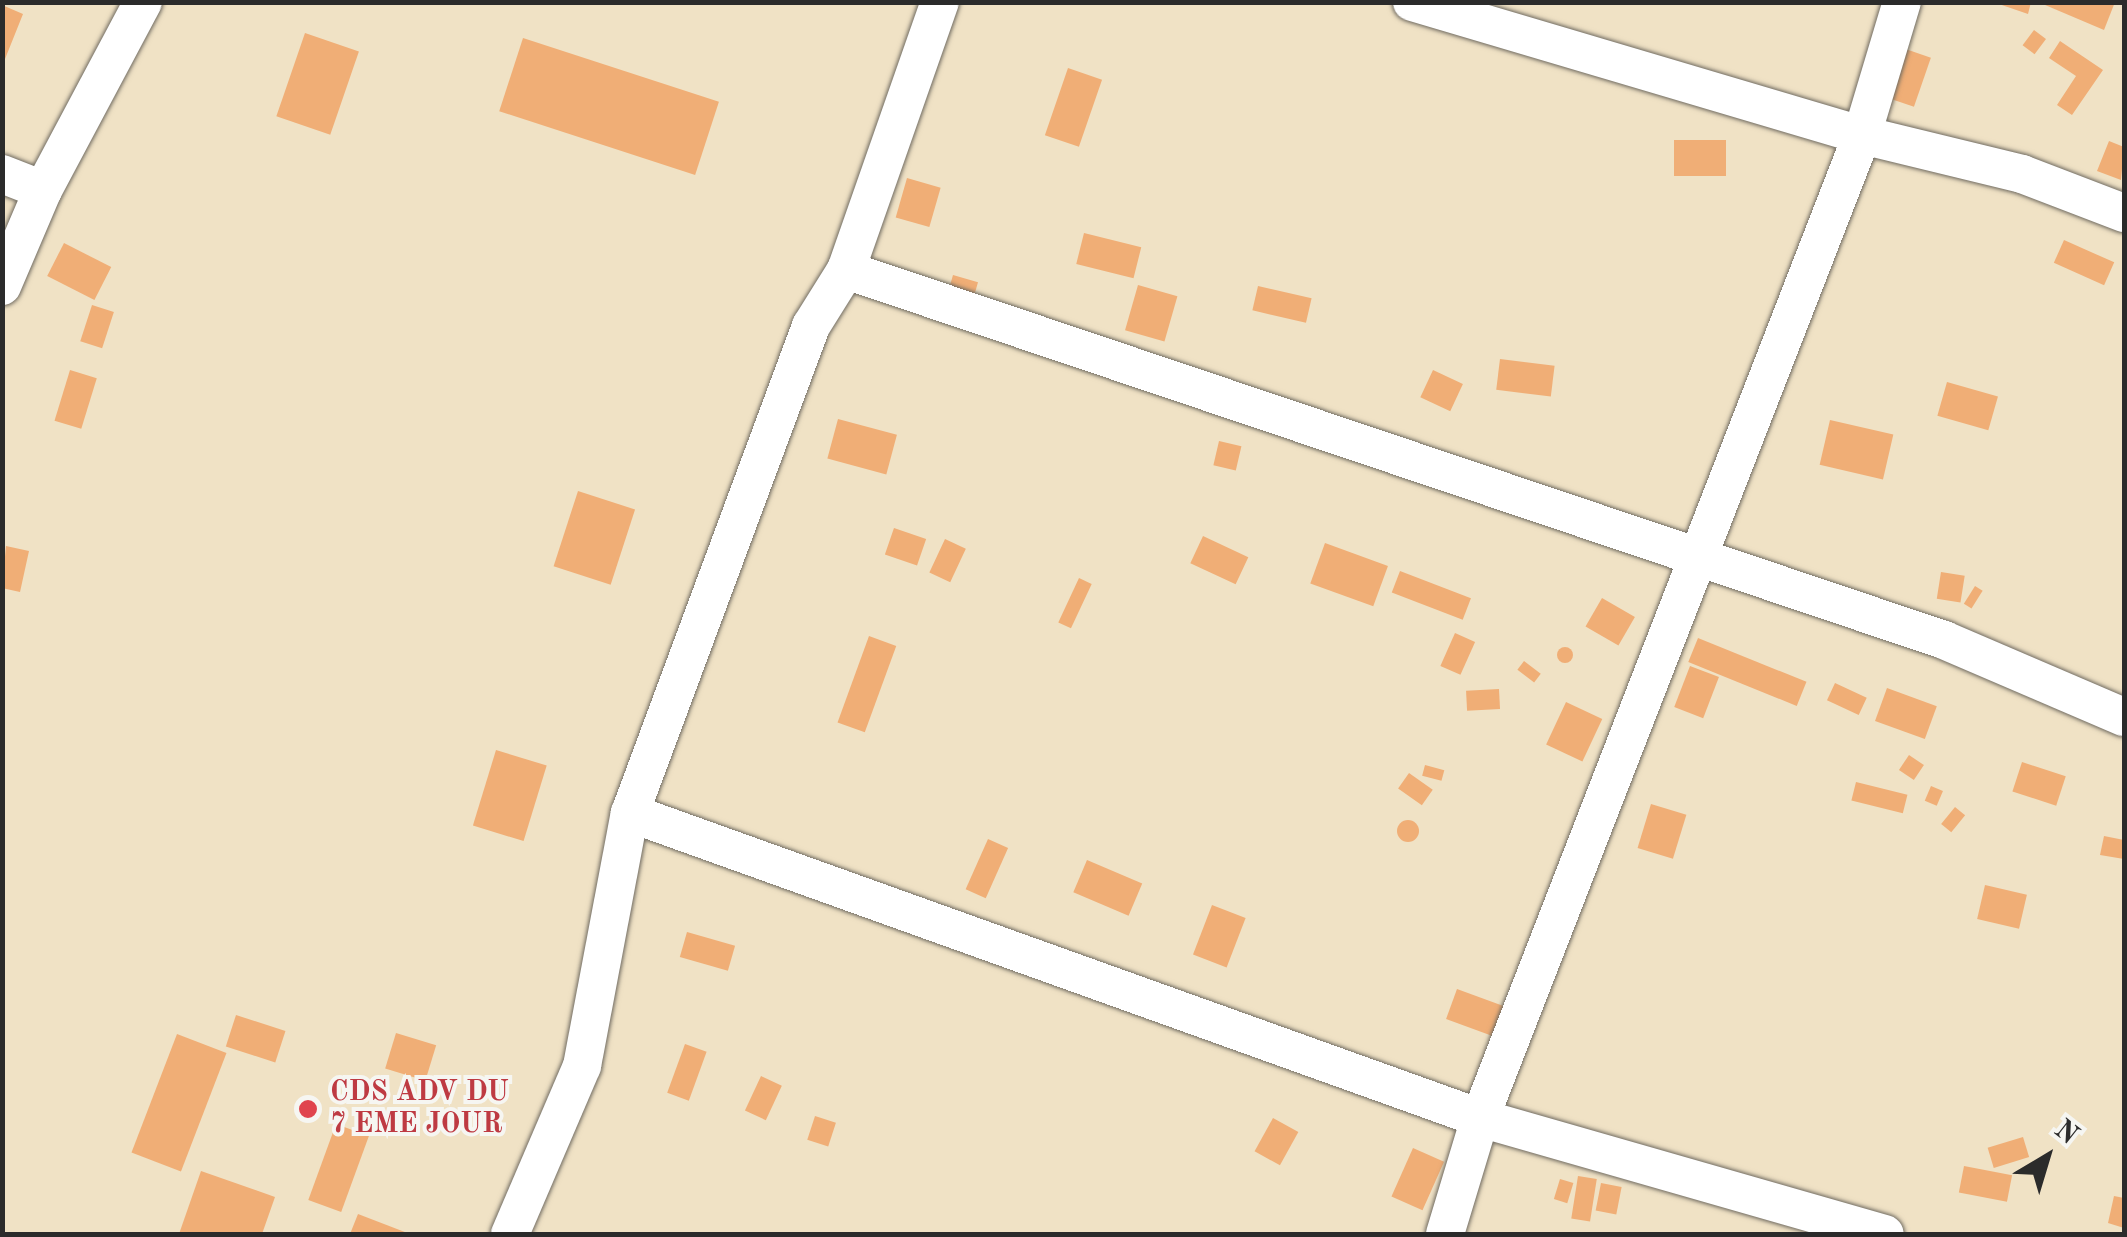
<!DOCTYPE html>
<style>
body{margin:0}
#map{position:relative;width:2127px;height:1237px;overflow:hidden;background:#f0e2c5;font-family:"Old Standard TT",serif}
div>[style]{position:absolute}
.building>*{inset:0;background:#f0ae76;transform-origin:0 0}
.round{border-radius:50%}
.roads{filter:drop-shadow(0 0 2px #706b61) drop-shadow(0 0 2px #706b61)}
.minor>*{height:38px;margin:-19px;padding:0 19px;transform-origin:19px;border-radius:19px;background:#fff}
.dots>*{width:28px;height:28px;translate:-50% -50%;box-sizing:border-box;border:5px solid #f6f6f2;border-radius:50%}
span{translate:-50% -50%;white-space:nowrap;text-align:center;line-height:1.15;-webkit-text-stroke:8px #f6f6f2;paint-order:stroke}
.health-label{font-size:28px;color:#be3a42;font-weight:700}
.left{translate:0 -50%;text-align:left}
.frame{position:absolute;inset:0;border:5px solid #2b2b2b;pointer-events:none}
.north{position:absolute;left:1997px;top:1107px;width:100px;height:100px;-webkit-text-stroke:8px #f6f6f2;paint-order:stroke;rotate:38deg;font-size:28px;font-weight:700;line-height:40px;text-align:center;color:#2b2b2b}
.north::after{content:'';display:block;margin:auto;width:35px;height:45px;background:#2b2b2b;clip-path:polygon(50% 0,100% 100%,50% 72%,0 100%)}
</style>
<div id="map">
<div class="building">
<div style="clip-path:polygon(1993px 2px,2031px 2px,2028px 14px)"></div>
<div style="clip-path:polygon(2038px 2px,2115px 2px,2104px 30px)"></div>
<div style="clip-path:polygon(2px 5px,23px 14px,3px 64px,2px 64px)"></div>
<div style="left:2034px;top:30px;width:15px;height:19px;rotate:37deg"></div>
<div style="left:305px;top:33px;width:57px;height:88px;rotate:19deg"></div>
<div style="left:523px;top:38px;width:206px;height:77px;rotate:18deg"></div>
<div style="clip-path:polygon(2060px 41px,2103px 70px,2072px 115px,2057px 105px,2076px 76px,2049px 58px)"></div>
<div style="left:1894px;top:45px;width:39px;height:52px;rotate:19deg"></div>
<div style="left:1068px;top:68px;width:36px;height:71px;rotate:19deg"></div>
<div style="left:1726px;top:140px;width:36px;height:52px;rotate:90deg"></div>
<div style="clip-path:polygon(2109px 141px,2124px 147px,2121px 180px,2097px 171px)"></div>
<div style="left:907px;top:178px;width:35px;height:41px;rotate:16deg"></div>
<div style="left:1084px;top:233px;width:59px;height:32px;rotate:14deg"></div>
<div style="left:2064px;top:240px;width:55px;height:25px;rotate:24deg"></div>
<div style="left:64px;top:243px;width:53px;height:37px;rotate:27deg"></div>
<div style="left:953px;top:275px;width:26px;height:19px;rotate:16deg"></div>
<div style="left:1138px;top:285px;width:41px;height:47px;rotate:16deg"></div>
<div style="left:1258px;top:286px;width:55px;height:25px;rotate:13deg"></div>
<div style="left:92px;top:305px;width:23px;height:38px;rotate:18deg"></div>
<div style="left:1500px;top:359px;width:55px;height:31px;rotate:7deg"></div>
<div style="left:70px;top:370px;width:28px;height:53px;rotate:17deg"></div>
<div style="left:1433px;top:370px;width:33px;height:30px;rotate:25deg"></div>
<div style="left:1947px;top:382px;width:53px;height:35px;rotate:16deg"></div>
<div style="left:838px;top:419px;width:61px;height:41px;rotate:15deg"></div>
<div style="left:1830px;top:420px;width:65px;height:46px;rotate:13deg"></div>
<div style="left:1219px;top:441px;width:23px;height:25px;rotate:13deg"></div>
<div style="left:578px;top:491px;width:60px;height:79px;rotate:18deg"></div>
<div style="left:894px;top:528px;width:34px;height:28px;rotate:19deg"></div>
<div style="left:1203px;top:536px;width:50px;height:30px;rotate:25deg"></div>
<div style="left:945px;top:539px;width:23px;height:37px;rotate:25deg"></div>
<div style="left:1325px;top:543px;width:67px;height:43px;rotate:20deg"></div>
<div style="clip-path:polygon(6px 546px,29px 551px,20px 592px,2px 588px)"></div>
<div style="left:1400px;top:571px;width:76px;height:23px;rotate:21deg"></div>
<div style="left:1941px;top:572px;width:24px;height:27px;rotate:9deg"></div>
<div style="left:1079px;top:578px;width:14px;height:49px;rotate:25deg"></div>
<div style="left:1975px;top:586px;width:9px;height:21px;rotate:32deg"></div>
<div style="left:1602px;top:598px;width:38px;height:33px;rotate:30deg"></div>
<div style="left:1455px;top:633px;width:22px;height:36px;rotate:24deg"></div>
<div style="left:869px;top:636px;width:29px;height:92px;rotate:20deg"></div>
<div style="left:1698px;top:638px;width:117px;height:26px;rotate:22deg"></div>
<div class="round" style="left:1557px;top:647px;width:16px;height:16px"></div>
<div style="left:1524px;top:661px;width:21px;height:11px;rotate:37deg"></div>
<div style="left:1690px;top:666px;width:31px;height:44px;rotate:21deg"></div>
<div style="left:1835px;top:683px;width:35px;height:19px;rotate:25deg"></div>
<div style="left:1887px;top:688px;width:53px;height:35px;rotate:20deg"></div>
<div style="left:1499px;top:689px;width:20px;height:33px;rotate:87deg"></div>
<div style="left:1566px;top:702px;width:40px;height:47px;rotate:25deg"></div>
<div style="left:496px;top:750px;width:53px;height:79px;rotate:17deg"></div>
<div style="left:1909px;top:755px;width:18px;height:18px;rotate:34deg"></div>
<div style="left:2022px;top:762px;width:46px;height:31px;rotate:18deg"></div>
<div style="left:1425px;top:765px;width:20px;height:11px;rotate:15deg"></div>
<div style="left:1409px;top:773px;width:29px;height:19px;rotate:35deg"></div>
<div style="left:1856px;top:782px;width:53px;height:19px;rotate:14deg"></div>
<div style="left:1931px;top:786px;width:13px;height:16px;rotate:23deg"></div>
<div style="left:1651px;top:804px;width:37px;height:46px;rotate:17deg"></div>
<div style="left:1955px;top:807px;width:13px;height:22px;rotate:39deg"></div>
<div class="round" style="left:1397px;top:820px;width:22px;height:22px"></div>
<div style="clip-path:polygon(2104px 836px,2124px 840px,2124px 859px,2100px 855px)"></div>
<div style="left:988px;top:839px;width:22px;height:55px;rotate:24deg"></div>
<div style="left:1087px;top:860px;width:60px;height:35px;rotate:23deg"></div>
<div style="left:1985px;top:885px;width:43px;height:35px;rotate:13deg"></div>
<div style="left:1212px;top:905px;width:36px;height:53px;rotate:21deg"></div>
<div style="left:687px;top:932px;width:50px;height:26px;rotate:16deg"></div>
<div style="left:1457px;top:989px;width:53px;height:32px;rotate:20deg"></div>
<div style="left:236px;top:1015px;width:52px;height:33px;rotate:18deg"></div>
<div style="left:396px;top:1033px;width:42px;height:37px;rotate:17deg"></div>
<div style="left:177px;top:1034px;width:53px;height:127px;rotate:21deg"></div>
<div style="left:685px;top:1044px;width:23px;height:52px;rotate:20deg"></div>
<div style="left:761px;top:1076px;width:23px;height:38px;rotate:25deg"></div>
<div style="left:815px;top:1116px;width:22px;height:25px;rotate:18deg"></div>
<div style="left:1273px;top:1118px;width:29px;height:38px;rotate:29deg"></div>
<div style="left:336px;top:1124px;width:35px;height:81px;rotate:20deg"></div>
<div style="left:2023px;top:1137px;width:21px;height:37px;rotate:73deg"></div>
<div style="left:1413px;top:1148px;width:34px;height:53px;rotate:24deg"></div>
<div style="left:1964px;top:1166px;width:49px;height:27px;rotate:11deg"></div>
<div style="clip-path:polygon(201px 1171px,275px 1197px,262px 1234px,179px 1234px)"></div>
<div style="left:1578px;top:1176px;width:19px;height:43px;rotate:9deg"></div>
<div style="left:1560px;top:1179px;width:14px;height:21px;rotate:17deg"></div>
<div style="left:1601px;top:1183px;width:21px;height:28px;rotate:11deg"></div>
<div style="clip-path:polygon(2114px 1196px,2124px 1198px,2124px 1228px,2108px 1223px)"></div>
<div style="clip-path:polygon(358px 1214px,410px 1234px,350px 1234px)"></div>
</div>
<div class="roads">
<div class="minor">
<div style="left:1412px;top:2px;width:469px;rotate:16.5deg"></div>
<div style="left:1862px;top:135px;width:165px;rotate:13.7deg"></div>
<div style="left:2022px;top:174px;width:109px;rotate:20.9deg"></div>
<div style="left:2px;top:174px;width:44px;rotate:21.3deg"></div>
<div style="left:846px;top:270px;width:1159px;rotate:18.62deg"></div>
<div style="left:1944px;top:640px;width:196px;rotate:23.2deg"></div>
<div style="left:2px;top:286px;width:104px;rotate:-66.9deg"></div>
<div style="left:43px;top:190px;width:213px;rotate:-62deg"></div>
<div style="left:630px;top:813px;width:903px;rotate:19.74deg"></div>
<div style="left:1480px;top:1118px;width:421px;rotate:16deg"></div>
<div style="left:510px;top:1234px;width:183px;rotate:-66.8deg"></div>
<div style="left:582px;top:1066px;width:258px;rotate:-79.3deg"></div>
<div style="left:630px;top:813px;width:520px;rotate:-69.61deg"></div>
<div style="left:811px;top:326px;width:66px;rotate:-58deg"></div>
<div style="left:846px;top:270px;width:284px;rotate:-70.7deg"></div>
<div style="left:1445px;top:1234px;width:121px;rotate:-73.2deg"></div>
<div style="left:1480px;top:1118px;width:1055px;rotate:-68.76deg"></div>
<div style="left:1862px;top:135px;width:139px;rotate:-73.3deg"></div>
</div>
</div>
<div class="dots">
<div style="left:308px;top:1109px;background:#e0444e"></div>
</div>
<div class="health-label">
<span class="left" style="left:330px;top:1109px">CDS ADV DU<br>7 EME JOUR</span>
</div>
<div class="frame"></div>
<div class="north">N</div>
</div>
